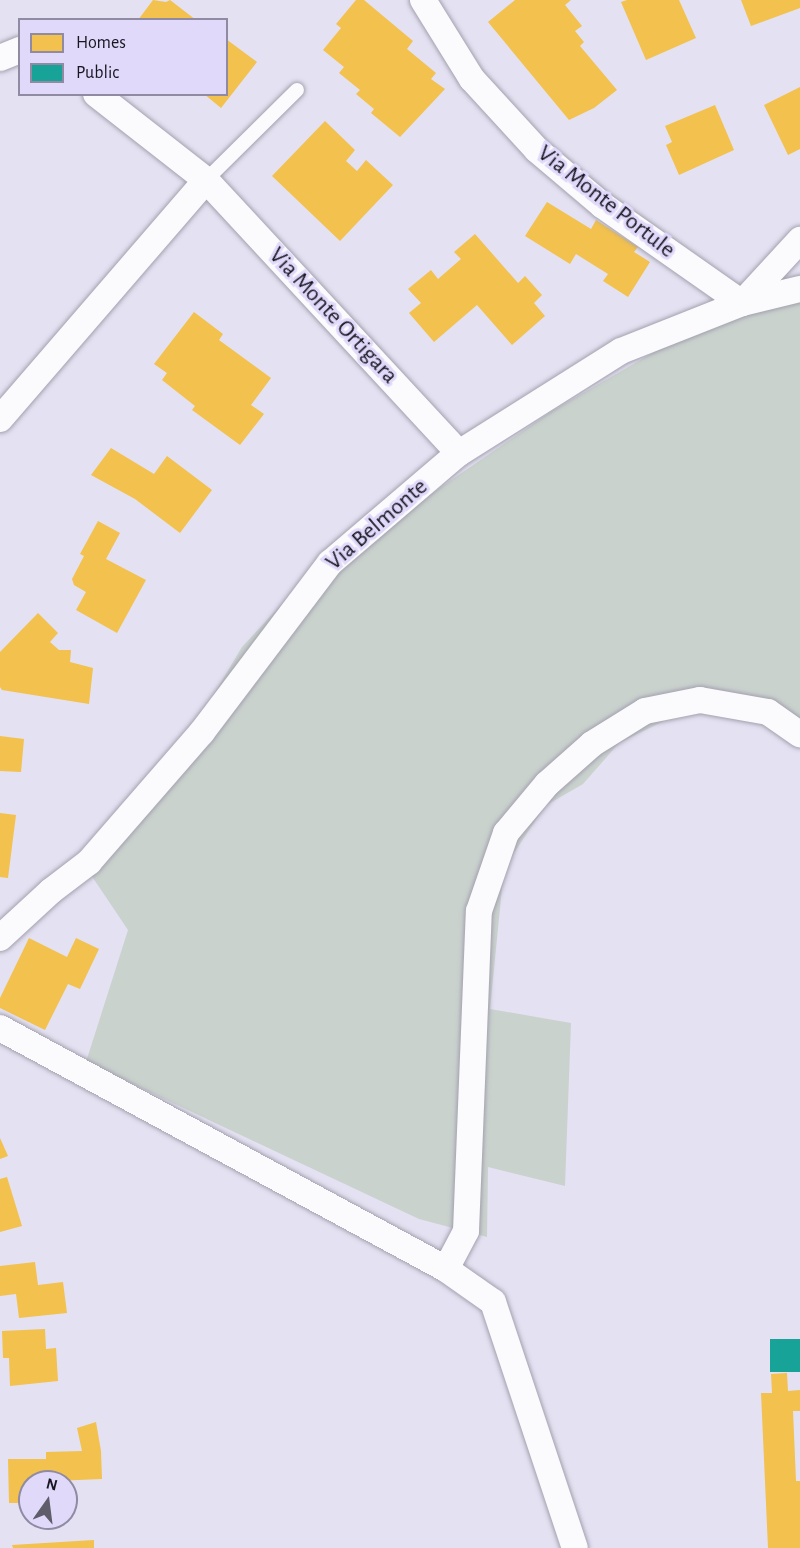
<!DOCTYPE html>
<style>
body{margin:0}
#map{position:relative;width:800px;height:1548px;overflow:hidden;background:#e4e1f2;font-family:"Alegreya Sans",sans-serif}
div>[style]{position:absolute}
.green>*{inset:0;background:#cad2ce}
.homes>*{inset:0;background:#f2c14e}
.public>*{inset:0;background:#17a398;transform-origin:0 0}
.roads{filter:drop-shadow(0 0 2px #a3a1ae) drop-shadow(0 0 2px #a3a1ae)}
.service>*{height:14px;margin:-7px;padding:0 7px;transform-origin:7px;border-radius:7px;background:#fbfafd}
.minor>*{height:26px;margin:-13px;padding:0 13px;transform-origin:13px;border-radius:13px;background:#fbfafd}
span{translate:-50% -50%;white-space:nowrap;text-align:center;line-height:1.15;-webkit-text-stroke:6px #e0d9fa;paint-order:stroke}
.street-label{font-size:24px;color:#181621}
.legend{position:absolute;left:18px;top:18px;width:210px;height:78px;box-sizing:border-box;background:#e0d9fa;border:2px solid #908ba3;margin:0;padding:8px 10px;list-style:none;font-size:18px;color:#181621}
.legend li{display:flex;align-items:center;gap:12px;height:30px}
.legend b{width:30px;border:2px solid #908ba3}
.north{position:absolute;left:18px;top:1470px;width:60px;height:60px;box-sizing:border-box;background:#e0d9fa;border:2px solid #908ba3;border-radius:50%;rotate:14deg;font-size:16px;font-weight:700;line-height:24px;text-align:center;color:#181621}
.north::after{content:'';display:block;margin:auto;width:21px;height:27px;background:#5f5d6a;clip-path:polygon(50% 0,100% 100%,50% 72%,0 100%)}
</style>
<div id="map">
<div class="green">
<div style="clip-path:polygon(800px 293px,800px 737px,788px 726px,682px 706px,662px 722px,619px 743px,583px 784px,545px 806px,504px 868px,490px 1009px,571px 1023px,565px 1186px,488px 1167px,487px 1237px,419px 1219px,86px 1062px,128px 930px,89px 872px,155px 793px,242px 647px,300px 584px,552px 411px,701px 325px)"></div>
</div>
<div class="homes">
<div style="clip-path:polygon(153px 0,166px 2px,170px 0,196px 20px,138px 20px)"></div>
<div style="clip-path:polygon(356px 0,364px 0,413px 41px,407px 49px,436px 73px,431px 79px,445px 89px,400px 137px,371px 113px,374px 109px,356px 94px,360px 90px,339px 73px,344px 67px,323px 50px,341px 28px,336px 24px)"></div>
<div style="clip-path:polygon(515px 0,571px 0,565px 5px,582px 26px,575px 31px,584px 42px,580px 46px,617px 90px,594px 108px,569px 120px,488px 22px)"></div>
<div style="clip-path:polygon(627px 0,679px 0,696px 38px,646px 60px,621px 2px)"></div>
<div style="clip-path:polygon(741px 0,800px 0,800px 8px,751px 26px)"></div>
<div style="clip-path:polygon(226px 39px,257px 62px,221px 108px,204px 94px,226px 94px)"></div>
<div style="clip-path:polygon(800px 87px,800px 149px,788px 155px,764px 105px)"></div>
<div style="clip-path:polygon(715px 105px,734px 150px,679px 175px,666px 145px,672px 142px,665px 126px)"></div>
<div style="clip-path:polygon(325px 121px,355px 150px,346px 161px,357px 171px,366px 160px,393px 185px,340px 241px,272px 176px)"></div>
<div style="clip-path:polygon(547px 202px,591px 229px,596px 220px,638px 247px,634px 252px,650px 262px,628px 297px,603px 281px,608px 274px,576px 254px,570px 264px,525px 236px)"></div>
<div style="clip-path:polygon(475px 234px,518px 283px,525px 276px,542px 295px,534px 303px,545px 316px,512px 345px,477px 305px,434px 342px,409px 313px,421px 303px,408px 289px,431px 270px,438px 279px,461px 259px,454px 252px)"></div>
<div style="clip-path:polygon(194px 312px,223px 334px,219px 340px,271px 378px,251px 405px,264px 414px,240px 445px,192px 410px,195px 406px,162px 380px,167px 373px,154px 364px)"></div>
<div style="clip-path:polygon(111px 448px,154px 474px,167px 456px,212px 490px,180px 533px,135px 499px,91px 475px)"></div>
<div style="clip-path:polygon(98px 521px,120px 533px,106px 559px,146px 580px,117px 633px,76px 610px,86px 592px,74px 585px,72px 579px,84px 556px,80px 554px)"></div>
<div style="clip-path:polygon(38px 613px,58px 633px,50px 642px,59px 650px,71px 650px,70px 662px,93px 668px,89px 704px,2px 690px,0 687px,0 652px)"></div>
<div style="clip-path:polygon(0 736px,24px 739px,21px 772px,0 771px)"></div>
<div style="clip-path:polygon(0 813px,16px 815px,8px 878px,0 877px)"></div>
<div style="clip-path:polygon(29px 938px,67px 957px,76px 938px,99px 949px,80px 989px,68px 984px,45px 1030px,0 1008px,0 998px)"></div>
<div style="clip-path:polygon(0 1138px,8px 1156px,0 1159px)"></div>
<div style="clip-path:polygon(7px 1177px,22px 1226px,0 1232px,0 1179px)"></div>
<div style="clip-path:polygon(35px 1262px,38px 1285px,63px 1282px,67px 1313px,19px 1318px,16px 1294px,0 1296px,0 1266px)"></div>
<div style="clip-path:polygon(45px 1329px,46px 1349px,56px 1348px,58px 1381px,10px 1386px,9px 1358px,3px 1358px,2px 1331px)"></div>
<div style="clip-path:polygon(787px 1373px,788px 1391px,800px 1390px,800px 1411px,793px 1411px,796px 1481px,800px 1481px,800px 1548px,768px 1548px,761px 1393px,772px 1393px,771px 1374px)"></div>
<div style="clip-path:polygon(96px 1422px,101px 1451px,102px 1479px,30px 1482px,30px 1503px,9px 1503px,8px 1459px,46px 1459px,46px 1452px,82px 1451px,77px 1428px)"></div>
<div style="clip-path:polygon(94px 1540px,94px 1548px,13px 1548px,12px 1545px)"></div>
</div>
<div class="public">
<div style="left:800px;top:1339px;width:33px;height:30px;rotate:90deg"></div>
</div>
<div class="roads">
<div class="service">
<div style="left:206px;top:180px;width:128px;rotate:-44.7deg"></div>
</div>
<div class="minor">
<div style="left:423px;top:0;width:93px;rotate:58.2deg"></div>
<div style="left:472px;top:79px;width:96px;rotate:47.5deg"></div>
<div style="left:537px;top:150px;width:85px;rotate:40.2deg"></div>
<div style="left:602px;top:205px;width:171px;rotate:35deg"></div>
<div style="left:742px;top:303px;width:86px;rotate:-47.4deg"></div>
<div style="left:0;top:58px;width:22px;rotate:-22deg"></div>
<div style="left:96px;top:94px;width:140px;rotate:38deg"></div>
<div style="left:206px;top:180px;width:372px;rotate:47.2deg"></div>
<div style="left:0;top:419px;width:316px;rotate:-49.2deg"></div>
<div style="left:0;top:938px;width:69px;rotate:-42.7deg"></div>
<div style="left:51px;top:891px;width:48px;rotate:-37.3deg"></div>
<div style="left:89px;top:862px;width:172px;rotate:-49deg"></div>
<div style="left:202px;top:732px;width:212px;rotate:-52.9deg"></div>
<div style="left:330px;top:563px;width:170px;rotate:-40.5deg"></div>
<div style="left:459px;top:453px;width:191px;rotate:-32.2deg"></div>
<div style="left:621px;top:351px;width:130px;rotate:-21.6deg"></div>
<div style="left:742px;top:303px;width:60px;rotate:-13.6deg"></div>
<div style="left:0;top:1028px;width:507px;rotate:28.38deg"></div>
<div style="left:446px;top:1269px;width:57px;rotate:35.1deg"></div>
<div style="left:493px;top:1302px;width:259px;rotate:71.6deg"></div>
<div style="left:446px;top:1269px;width:43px;rotate:-62.2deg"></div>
<div style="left:466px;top:1231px;width:320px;rotate:-87.7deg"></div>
<div style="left:479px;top:911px;width:83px;rotate:-70.9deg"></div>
<div style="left:506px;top:833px;width:64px;rotate:-50.1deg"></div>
<div style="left:547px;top:784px;width:60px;rotate:-41.6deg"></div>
<div style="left:592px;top:744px;width:62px;rotate:-31.9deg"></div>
<div style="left:645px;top:711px;width:56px;rotate:-11.3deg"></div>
<div style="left:700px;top:700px;width:69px;rotate:10deg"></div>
<div style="left:768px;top:712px;width:39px;rotate:35deg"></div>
</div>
</div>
<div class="street-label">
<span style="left:606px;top:202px;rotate:38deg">Via Monte Portule</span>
<span style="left:333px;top:316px;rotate:47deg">Via Monte Ortigara</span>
<span style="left:377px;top:525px;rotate:-41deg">Via Belmonte</span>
</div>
<ul class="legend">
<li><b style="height:16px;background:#f2c14e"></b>Homes</li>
<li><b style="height:16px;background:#17a398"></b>Public</li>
</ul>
<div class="north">N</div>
</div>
